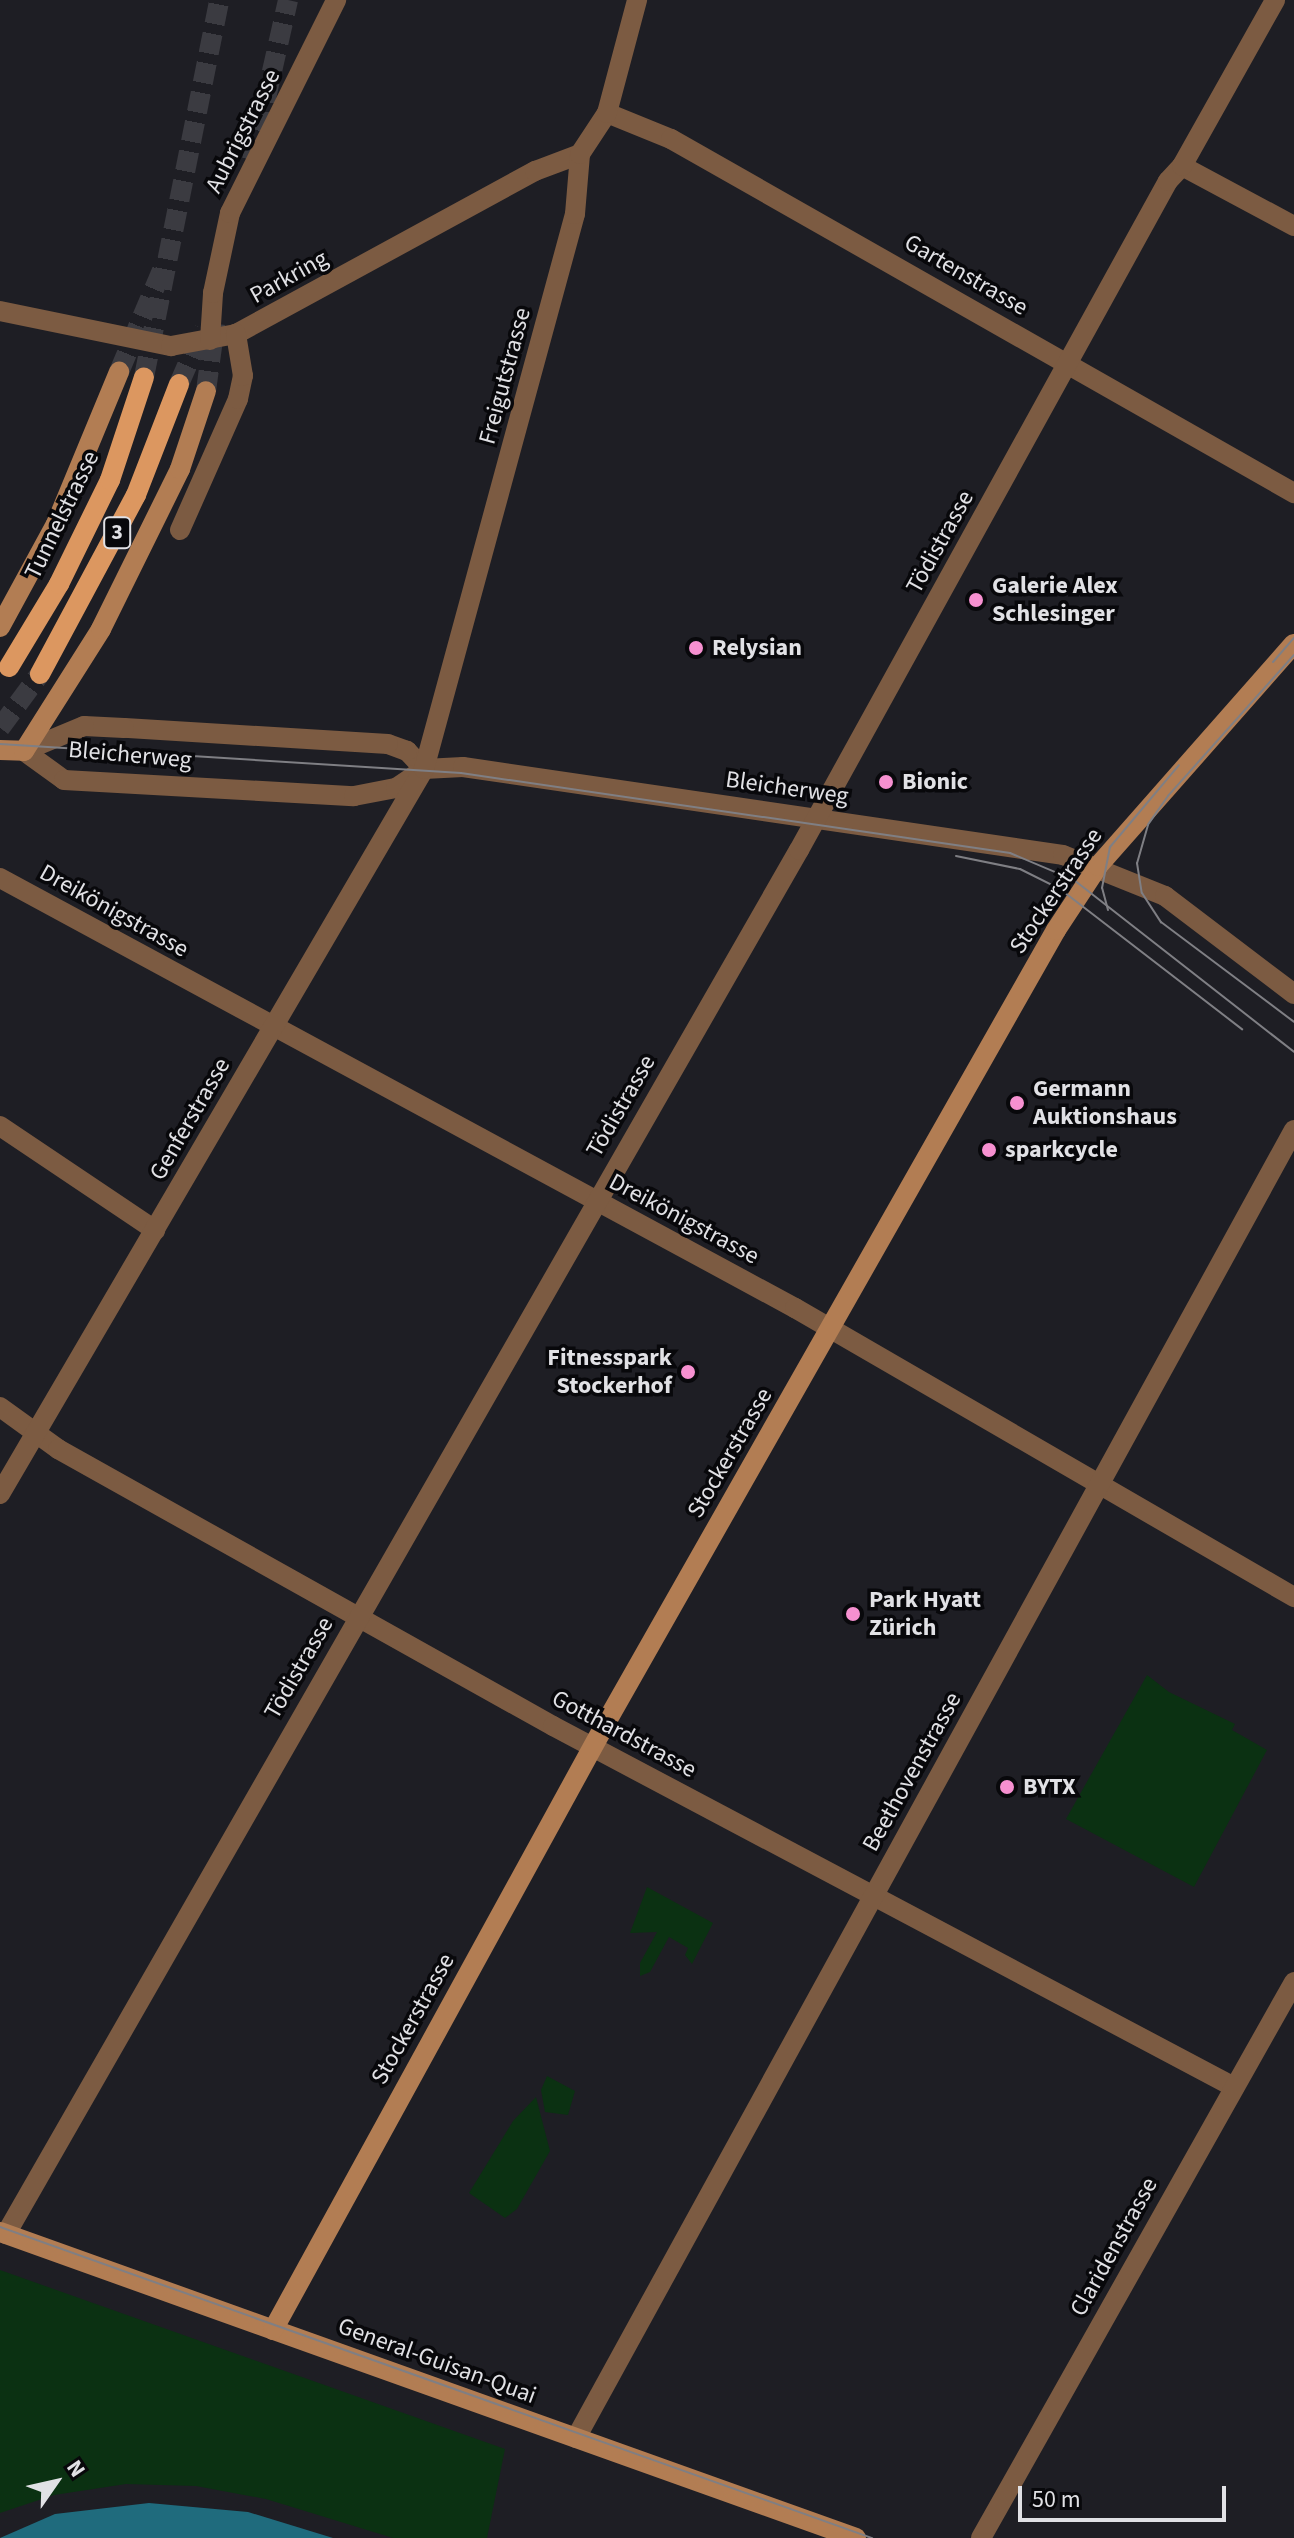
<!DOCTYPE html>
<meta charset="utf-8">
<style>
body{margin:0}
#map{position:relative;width:1294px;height:2538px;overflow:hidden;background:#1e1e24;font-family:"Source Sans 3",sans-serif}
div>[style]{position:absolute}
.green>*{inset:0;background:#0b3112}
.water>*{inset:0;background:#1f6b7d}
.secondary-tunnel>*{height:20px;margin-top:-10px;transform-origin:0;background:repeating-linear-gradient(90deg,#3b3b41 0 20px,transparent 0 30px)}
.primary-tunnel>*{height:20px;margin-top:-10px;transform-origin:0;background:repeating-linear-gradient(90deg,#3b3b41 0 20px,transparent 0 30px)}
.street>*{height:20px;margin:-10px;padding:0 10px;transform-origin:10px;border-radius:10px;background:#7c5b42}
.secondary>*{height:20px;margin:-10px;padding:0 10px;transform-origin:10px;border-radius:10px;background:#b27d53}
.primary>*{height:20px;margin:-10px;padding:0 10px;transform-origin:10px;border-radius:10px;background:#dc9760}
.tram>*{height:2px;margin:-1px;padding:0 1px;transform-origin:1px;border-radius:1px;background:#7f7f84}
.dots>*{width:22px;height:22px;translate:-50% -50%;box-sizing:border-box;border:4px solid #08080b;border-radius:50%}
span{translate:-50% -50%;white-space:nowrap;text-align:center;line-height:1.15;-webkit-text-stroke:7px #08080b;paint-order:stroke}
.shield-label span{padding:2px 6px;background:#08080b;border:2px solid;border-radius:6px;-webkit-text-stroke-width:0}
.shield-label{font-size:22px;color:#e1e1e5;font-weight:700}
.street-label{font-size:24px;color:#e1e1e5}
.poi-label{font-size:24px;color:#e1e1e5;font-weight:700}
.left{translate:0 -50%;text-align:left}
.right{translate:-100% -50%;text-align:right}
.north{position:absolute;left:16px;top:2442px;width:80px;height:80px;-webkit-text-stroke:6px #08080b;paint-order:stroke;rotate:56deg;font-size:22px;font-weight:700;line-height:32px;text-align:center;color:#e1e1e5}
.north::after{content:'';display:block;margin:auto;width:28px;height:36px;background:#e1e1e5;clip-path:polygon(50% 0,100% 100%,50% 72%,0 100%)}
.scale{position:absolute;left:1018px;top:2486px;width:208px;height:36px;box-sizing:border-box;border:4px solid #e1e1e5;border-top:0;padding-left:10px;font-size:24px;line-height:28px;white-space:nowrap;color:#e1e1e5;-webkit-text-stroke:6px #08080b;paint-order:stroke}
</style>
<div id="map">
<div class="green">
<div style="clip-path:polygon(1147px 1675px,1169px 1692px,1235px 1724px,1232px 1730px,1267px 1750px,1194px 1887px,1066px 1819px)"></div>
<div style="clip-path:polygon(647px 1887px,713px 1923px,692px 1964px,685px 1955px,688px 1948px,669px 1937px,650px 1972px,640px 1976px,640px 1963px,657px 1932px,630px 1933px)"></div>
<div style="clip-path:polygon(547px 2076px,575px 2091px,568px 2115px,545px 2112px,541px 2090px)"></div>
<div style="clip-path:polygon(536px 2097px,550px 2151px,517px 2209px,505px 2218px,469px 2193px,513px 2121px)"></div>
<div style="clip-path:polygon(0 2270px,505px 2449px,487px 2538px,393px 2538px,266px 2499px,196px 2486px,126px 2484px,54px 2495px,0 2513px)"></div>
</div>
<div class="water">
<div style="clip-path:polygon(149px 2503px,248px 2512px,333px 2538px,0 2538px,55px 2514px)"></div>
</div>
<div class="secondary-tunnel">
<div style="left:119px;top:372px;width:118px;rotate:-67.1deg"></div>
<div style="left:206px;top:391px;width:68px;rotate:-82.3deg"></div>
</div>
<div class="primary-tunnel">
<div style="left:252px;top:160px;width:164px;rotate:-77.3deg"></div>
<div style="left:144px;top:377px;width:384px;rotate:-78.7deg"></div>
<div style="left:179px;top:384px;width:60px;rotate:-66.4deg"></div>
<div style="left:0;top:728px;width:67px;rotate:-53.5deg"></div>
</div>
<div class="street">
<div style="left:607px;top:113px;width:69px;rotate:22.1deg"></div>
<div style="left:671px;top:139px;width:717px;rotate:29.61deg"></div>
<div style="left:1182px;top:166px;width:127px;rotate:28.2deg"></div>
<div style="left:0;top:311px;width:175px;rotate:11.6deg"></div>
<div style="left:171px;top:346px;width:66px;rotate:-10.5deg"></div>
<div style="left:236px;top:334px;width:341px;rotate:-28.6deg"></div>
<div style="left:535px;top:171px;width:48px;rotate:-20.7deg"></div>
<div style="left:210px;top:340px;width:47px;rotate:-86.3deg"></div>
<div style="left:213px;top:293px;width:82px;rotate:-78deg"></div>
<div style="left:230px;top:213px;width:238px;rotate:-63.5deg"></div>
<div style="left:180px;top:530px;width:143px;rotate:-66.1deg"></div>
<div style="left:238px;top:399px;width:24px;rotate:-78deg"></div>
<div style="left:243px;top:376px;width:43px;rotate:-99.5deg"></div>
<div style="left:424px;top:769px;width:25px;rotate:-133deg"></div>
<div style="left:407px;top:751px;width:20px;rotate:-160deg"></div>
<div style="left:388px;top:744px;width:264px;rotate:-176.5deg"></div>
<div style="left:124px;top:728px;width:40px;rotate:-177.1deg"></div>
<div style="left:84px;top:726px;width:65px;rotate:157.4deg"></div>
<div style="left:24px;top:751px;width:49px;rotate:35.9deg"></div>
<div style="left:64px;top:780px;width:290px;rotate:3.2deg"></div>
<div style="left:354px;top:796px;width:43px;rotate:-10.8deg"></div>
<div style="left:396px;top:788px;width:34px;rotate:-34deg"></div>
<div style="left:424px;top:769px;width:39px;rotate:-3deg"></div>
<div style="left:463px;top:767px;width:606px;rotate:8.34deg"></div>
<div style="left:1063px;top:855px;width:110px;rotate:21.9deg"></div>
<div style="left:1165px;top:896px;width:162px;rotate:37.2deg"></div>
<div style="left:0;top:878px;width:904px;rotate:28.41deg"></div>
<div style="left:795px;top:1308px;width:577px;rotate:30.08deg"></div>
<div style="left:0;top:1126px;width:187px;rotate:33.9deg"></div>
<div style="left:0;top:1407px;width:72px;rotate:35.9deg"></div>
<div style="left:58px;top:1449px;width:567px;rotate:29.23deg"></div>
<div style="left:553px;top:1726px;width:771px;rotate:27.93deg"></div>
<div style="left:0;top:1494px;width:840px;rotate:-59.68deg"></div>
<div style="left:424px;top:769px;width:575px;rotate:-74.78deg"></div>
<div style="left:575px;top:214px;width:60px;rotate:-85.2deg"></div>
<div style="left:580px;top:154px;width:49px;rotate:-56.6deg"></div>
<div style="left:607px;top:113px;width:117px;rotate:-75.1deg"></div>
<div style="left:6px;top:2234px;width:1595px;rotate:-60.19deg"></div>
<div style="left:799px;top:850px;width:764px;rotate:-61.12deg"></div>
<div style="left:1168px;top:181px;width:21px;rotate:-47deg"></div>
<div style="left:1182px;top:166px;width:190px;rotate:-60.7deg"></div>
<div style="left:576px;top:2438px;width:1492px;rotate:-61.24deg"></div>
<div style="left:981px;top:2538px;width:638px;rotate:-60.62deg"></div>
</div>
<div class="secondary">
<div style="left:0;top:627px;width:117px;rotate:-61.5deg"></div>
<div style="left:56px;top:524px;width:165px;rotate:-67.5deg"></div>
<div style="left:0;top:750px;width:24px;rotate:2deg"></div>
<div style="left:24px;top:751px;width:144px;rotate:-57.7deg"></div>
<div style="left:101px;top:629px;width:178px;rotate:-63.7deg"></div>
<div style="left:180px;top:469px;width:82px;rotate:-71.6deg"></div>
<div style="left:0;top:2232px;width:909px;rotate:19.67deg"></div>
<div style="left:273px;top:2330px;width:697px;rotate:-61.26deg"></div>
<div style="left:608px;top:1719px;width:907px;rotate:-60.41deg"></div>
<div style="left:1056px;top:930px;width:77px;rotate:-56.7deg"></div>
<div style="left:1098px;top:866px;width:296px;rotate:-48.6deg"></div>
</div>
<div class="primary">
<div style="left:9px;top:667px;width:97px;rotate:-58.9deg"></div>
<div style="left:59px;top:584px;width:116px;rotate:-63.9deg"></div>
<div style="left:110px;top:480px;width:108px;rotate:-71.7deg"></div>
<div style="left:40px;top:674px;width:203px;rotate:-61.8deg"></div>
<div style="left:136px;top:495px;width:119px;rotate:-68.8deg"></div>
</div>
<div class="tram">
<div style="left:1294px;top:655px;width:189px;rotate:131.8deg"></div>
<div style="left:1168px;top:796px;width:35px;rotate:125deg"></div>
<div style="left:1148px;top:825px;width:40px;rotate:106deg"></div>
<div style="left:1137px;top:863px;width:30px;rotate:81deg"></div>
<div style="left:1142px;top:893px;width:35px;rotate:57deg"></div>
<div style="left:1161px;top:922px;width:166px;rotate:36.9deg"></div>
<div style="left:1273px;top:662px;width:32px;rotate:-49deg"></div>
<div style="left:0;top:744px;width:462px;rotate:3.6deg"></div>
<div style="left:461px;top:773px;width:555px;rotate:8.29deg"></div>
<div style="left:1010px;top:853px;width:69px;rotate:22.9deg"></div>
<div style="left:1074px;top:880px;width:279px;rotate:38deg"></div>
<div style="left:956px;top:856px;width:65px;rotate:11.5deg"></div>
<div style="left:1020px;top:869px;width:45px;rotate:26.6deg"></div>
<div style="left:1060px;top:889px;width:230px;rotate:37.6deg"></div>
<div style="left:1108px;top:910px;width:23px;rotate:-105deg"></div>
<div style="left:1102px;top:888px;width:42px;rotate:-79deg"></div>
<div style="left:1110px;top:847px;width:107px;rotate:-49.9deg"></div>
<div style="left:0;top:2227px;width:926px;rotate:19.63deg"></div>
</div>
<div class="dots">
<div style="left:976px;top:600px;background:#f690d0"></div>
<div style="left:696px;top:648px;background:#f690d0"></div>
<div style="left:886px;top:782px;background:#f690d0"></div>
<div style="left:1017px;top:1103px;background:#f690d0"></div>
<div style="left:989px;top:1150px;background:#f690d0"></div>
<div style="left:688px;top:1372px;background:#f690d0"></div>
<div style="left:853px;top:1614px;background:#f690d0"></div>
<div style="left:1007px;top:1787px;background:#f690d0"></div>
</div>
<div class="shield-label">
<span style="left:117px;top:533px">3</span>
</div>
<div class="street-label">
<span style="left:243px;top:131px;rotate:-63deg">Aubrigstrasse</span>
<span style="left:966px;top:275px;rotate:30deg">Gartenstrasse</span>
<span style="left:289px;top:277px;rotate:-29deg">Parkring</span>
<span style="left:505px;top:376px;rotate:-75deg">Freigutstrasse</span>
<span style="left:62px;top:515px;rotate:-64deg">Tunnelstrasse</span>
<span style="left:940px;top:542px;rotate:-61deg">Tödistrasse</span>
<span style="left:130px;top:755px;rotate:5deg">Bleicherweg</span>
<span style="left:787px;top:788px;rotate:8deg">Bleicherweg</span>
<span style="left:1056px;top:891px;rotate:-56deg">Stockerstrasse</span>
<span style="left:114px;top:911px;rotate:29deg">Dreikönigstrasse</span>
<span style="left:621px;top:1106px;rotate:-60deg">Tödistrasse</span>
<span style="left:190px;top:1119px;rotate:-60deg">Genferstrasse</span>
<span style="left:684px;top:1219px;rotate:28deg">Dreikönigstrasse</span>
<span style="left:730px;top:1453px;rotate:-60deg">Stockerstrasse</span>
<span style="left:299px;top:1668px;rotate:-60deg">Tödistrasse</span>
<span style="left:624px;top:1734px;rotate:28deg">Gotthardstrasse</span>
<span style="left:912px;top:1772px;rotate:-61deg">Beethovenstrasse</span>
<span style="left:413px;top:2019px;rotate:-61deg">Stockerstrasse</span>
<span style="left:1114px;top:2247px;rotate:-61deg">Claridenstrasse</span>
<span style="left:437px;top:2361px;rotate:20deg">General-Guisan-Quai</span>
</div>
<div class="poi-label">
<span class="left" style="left:992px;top:600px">Galerie Alex<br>Schlesinger</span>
<span class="left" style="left:712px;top:648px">Relysian</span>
<span class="left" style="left:902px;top:782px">Bionic</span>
<span class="left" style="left:1033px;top:1103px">Germann<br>Auktionshaus</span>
<span class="left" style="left:1005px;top:1150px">sparkcycle</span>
<span class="right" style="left:672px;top:1372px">Fitnesspark<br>Stockerhof</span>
<span class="left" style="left:869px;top:1614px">Park Hyatt<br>Zürich</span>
<span class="left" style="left:1023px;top:1787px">BYTX</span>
</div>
<div class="north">N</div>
<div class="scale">50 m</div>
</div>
